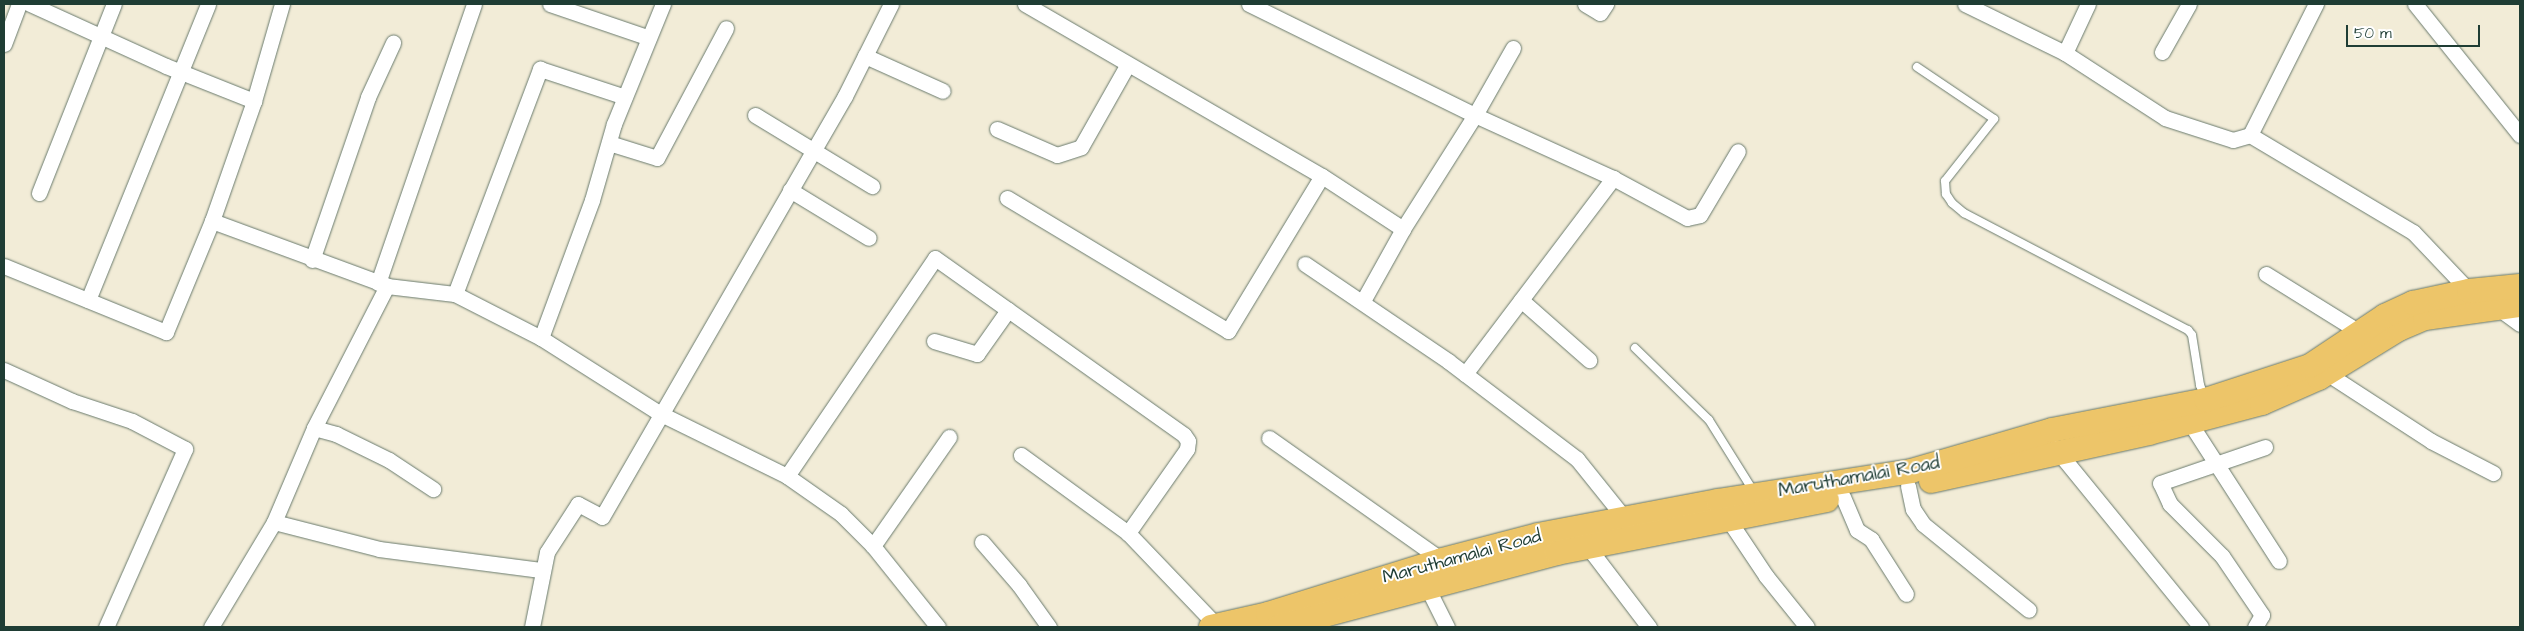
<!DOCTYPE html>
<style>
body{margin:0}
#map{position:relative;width:2524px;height:631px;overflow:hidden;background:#f2ecd7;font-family:"Architects Daughter",sans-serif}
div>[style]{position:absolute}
.roads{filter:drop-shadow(0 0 1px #697a6d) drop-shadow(0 0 1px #697a6d)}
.service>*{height:8px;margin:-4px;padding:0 4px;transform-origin:4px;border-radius:4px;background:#fff}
.minor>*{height:15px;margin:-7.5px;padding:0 7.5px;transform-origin:7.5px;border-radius:7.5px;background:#fff}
.primary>*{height:24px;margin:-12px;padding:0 12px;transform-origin:12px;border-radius:12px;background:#edc569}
span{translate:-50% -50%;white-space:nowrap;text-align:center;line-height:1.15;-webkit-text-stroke:4px #fff;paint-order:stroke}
.street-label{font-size:19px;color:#1f3d34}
.frame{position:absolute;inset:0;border:5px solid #1f3d34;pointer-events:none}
.scale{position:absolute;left:2346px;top:25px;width:134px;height:22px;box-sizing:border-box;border:2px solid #1f3d34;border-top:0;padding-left:6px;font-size:15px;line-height:18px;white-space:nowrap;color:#1f3d34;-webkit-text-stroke:4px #fff;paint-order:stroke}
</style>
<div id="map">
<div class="roads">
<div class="service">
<div style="left:1917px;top:67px;width:93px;rotate:34deg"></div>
<div style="left:1994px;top:119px;width:79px;rotate:128.3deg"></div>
<div style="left:1945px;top:181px;width:13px;rotate:86deg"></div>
<div style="left:1946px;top:194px;width:11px;rotate:56deg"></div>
<div style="left:1952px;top:203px;width:16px;rotate:40deg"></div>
<div style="left:1964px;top:213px;width:253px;rotate:27.6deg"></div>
<div style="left:2188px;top:330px;width:6px;rotate:51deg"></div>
<div style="left:2192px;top:335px;width:51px;rotate:80.9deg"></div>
<div style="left:2200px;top:385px;width:14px;rotate:69deg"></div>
<div style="left:1635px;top:348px;width:103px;rotate:44.2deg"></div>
<div style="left:1709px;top:420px;width:85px;rotate:58deg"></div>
</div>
<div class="minor">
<div style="left:30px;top:4px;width:149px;rotate:24.5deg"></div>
<div style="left:166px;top:66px;width:95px;rotate:21.7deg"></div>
<div style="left:550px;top:4px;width:102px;rotate:18.8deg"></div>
<div style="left:1025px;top:4px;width:343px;rotate:30.1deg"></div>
<div style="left:1322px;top:176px;width:97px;rotate:33.2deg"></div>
<div style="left:1249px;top:4px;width:252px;rotate:26.2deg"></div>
<div style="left:1475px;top:115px;width:135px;rotate:122.3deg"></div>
<div style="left:1403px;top:229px;width:82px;rotate:119.1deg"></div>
<div style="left:1585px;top:4px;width:17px;rotate:31deg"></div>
<div style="left:1600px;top:13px;width:11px;rotate:-56deg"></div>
<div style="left:1965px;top:4px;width:111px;rotate:26.1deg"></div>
<div style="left:2065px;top:53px;width:119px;rotate:33deg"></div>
<div style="left:2165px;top:118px;width:71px;rotate:17.9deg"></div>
<div style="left:2233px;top:140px;width:18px;rotate:-16deg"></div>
<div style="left:2250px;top:135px;width:147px;rotate:-63.3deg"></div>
<div style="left:2415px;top:4px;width:168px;rotate:51.3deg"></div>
<div style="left:4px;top:44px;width:43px;rotate:-69.4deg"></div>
<div style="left:2162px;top:52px;width:55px;rotate:-60.6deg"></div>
<div style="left:2065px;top:53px;width:54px;rotate:-64.9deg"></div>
<div style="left:865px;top:56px;width:85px;rotate:24.2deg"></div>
<div style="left:755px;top:115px;width:137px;rotate:31.3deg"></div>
<div style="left:997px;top:129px;width:65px;rotate:23.4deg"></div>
<div style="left:1057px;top:155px;width:25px;rotate:-18deg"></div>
<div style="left:1081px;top:147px;width:95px;rotate:-60.5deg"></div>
<div style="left:2250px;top:135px;width:190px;rotate:30.8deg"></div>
<div style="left:2413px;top:232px;width:81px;rotate:46.5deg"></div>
<div style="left:609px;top:143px;width:50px;rotate:17.4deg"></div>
<div style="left:657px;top:158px;width:147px;rotate:-62deg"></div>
<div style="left:1613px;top:178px;width:84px;rotate:28.4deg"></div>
<div style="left:1687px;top:218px;width:13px;rotate:-13deg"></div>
<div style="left:1700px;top:215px;width:74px;rotate:-59.3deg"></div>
<div style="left:790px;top:190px;width:92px;rotate:31.3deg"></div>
<div style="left:39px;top:193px;width:203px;rotate:-68.4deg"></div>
<div style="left:1007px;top:198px;width:258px;rotate:31deg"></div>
<div style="left:1228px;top:331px;width:181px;rotate:-58.8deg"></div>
<div style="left:212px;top:221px;width:185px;rotate:20.2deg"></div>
<div style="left:312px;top:260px;width:172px;rotate:-71deg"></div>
<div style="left:368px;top:97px;width:60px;rotate:-65.2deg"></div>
<div style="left:1305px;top:264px;width:173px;rotate:34.1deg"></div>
<div style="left:1448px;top:361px;width:162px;rotate:37.2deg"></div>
<div style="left:1577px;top:459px;width:85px;rotate:51.2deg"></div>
<div style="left:4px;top:266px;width:175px;rotate:22.2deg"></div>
<div style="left:166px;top:332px;width:120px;rotate:-67.5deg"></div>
<div style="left:212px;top:221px;width:127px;rotate:-70.7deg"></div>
<div style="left:254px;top:101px;width:101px;rotate:-73.9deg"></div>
<div style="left:2266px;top:274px;width:112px;rotate:31.8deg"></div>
<div style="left:378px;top:283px;width:295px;rotate:-71deg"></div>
<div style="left:455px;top:294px;width:241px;rotate:-69.3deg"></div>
<div style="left:540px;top:69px;width:89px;rotate:18.2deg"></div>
<div style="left:88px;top:300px;width:319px;rotate:-67.9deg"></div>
<div style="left:1521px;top:300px;width:91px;rotate:41.4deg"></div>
<div style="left:2498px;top:308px;width:27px;rotate:36deg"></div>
<div style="left:541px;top:338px;width:147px;rotate:-69.7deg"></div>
<div style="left:592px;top:200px;width:79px;rotate:-73.9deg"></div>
<div style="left:614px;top:124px;width:130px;rotate:-67.8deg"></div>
<div style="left:934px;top:341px;width:45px;rotate:16.8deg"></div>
<div style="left:977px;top:354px;width:54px;rotate:-54.8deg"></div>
<div style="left:4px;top:370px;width:75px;rotate:24.5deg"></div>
<div style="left:72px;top:401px;width:63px;rotate:18.4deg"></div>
<div style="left:132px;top:421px;width:60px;rotate:27.8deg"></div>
<div style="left:185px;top:449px;width:195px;rotate:113.9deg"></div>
<div style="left:1465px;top:374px;width:246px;rotate:-52.9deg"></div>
<div style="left:1613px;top:178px;width:152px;rotate:-155.5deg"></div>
<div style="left:1475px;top:115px;width:77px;rotate:-60.4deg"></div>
<div style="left:2328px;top:374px;width:123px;rotate:33deg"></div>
<div style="left:2431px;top:441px;width:70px;rotate:27.3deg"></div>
<div style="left:2190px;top:423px;width:164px;rotate:57.2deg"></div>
<div style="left:314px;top:428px;width:23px;rotate:15deg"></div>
<div style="left:336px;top:434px;width:59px;rotate:26.1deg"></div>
<div style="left:389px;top:460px;width:53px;rotate:33.4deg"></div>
<div style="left:1269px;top:438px;width:212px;rotate:35.2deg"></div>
<div style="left:2055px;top:448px;width:231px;rotate:50.8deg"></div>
<div style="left:1021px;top:455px;width:132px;rotate:36.1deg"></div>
<div style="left:787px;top:476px;width:263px;rotate:-55.8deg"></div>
<div style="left:935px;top:258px;width:305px;rotate:35.4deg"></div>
<div style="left:1184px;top:435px;width:7px;rotate:56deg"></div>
<div style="left:1188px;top:441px;width:8px;rotate:97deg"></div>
<div style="left:1187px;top:449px;width:103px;rotate:125.1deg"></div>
<div style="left:1128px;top:533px;width:129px;rotate:46.3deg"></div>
<div style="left:1908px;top:486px;width:24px;rotate:78deg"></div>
<div style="left:1913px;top:509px;width:18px;rotate:56deg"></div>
<div style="left:1923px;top:524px;width:136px;rotate:39.1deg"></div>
<div style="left:1843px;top:497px;width:36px;rotate:67deg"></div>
<div style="left:1857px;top:530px;width:17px;rotate:33deg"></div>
<div style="left:1871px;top:539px;width:65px;rotate:57.5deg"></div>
<div style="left:1728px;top:519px;width:69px;rotate:56.3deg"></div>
<div style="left:1766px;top:576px;width:65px;rotate:51.2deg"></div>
<div style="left:274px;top:522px;width:108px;rotate:14.4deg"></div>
<div style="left:379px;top:549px;width:163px;rotate:7.4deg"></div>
<div style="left:982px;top:542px;width:57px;rotate:49.3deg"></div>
<div style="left:1019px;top:585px;width:52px;rotate:54.5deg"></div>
<div style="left:873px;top:546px;width:133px;rotate:-55.1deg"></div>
<div style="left:1588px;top:547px;width:101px;rotate:52.7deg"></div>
<div style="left:1427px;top:587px;width:45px;rotate:63.4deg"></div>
<div style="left:211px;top:627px;width:122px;rotate:-59deg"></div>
<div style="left:274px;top:522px;width:102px;rotate:-66.9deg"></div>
<div style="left:314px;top:428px;width:160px;rotate:-62.8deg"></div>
<div style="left:387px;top:286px;width:68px;rotate:6.7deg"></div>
<div style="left:455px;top:294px;width:97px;rotate:27.1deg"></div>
<div style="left:541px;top:338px;width:140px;rotate:32.4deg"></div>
<div style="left:659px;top:413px;width:143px;rotate:26.2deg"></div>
<div style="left:787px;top:476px;width:66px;rotate:35.1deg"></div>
<div style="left:841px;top:514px;width:45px;rotate:45deg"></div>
<div style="left:873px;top:546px;width:104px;rotate:51.3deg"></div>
<div style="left:532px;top:627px;width:76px;rotate:-78.7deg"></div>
<div style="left:547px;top:552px;width:57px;rotate:-57.1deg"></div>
<div style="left:578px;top:504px;width:27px;rotate:28deg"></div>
<div style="left:602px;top:517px;width:486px;rotate:-60deg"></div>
<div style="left:845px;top:96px;width:103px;rotate:-63.4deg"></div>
<div style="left:2255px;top:627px;width:14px;rotate:-60deg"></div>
<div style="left:2262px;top:615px;width:71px;rotate:-124.1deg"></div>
<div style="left:2222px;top:556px;width:74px;rotate:-135deg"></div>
<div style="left:2170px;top:504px;width:23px;rotate:-115deg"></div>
<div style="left:2160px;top:483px;width:111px;rotate:-18.9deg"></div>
</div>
<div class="primary">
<div style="left:1931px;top:481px;width:223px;rotate:-12.4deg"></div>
<div style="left:2149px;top:433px;width:117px;rotate:-14.9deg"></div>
<div style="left:2262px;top:403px;width:62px;rotate:-23.7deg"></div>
<div style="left:2319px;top:378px;width:94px;rotate:-31.5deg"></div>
<div style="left:2399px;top:329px;width:28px;rotate:-23deg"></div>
<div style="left:2425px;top:318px;width:96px;rotate:-7.8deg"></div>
<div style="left:1211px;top:627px;width:58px;rotate:-12.8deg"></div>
<div style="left:1268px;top:614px;width:182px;rotate:-17.2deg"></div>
<div style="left:1442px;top:560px;width:99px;rotate:-14.6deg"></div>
<div style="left:1538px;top:535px;width:183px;rotate:-10.7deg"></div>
<div style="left:1718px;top:501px;width:195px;rotate:-8.8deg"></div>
<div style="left:1911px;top:471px;width:147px;rotate:-16.2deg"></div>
<div style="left:2052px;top:430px;width:157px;rotate:-11deg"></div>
<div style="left:2206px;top:400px;width:109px;rotate:-18.1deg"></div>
<div style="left:2310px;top:366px;width:90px;rotate:-33.7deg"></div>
<div style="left:2385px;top:316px;width:31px;rotate:-25deg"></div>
<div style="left:2413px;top:303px;width:57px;rotate:-12.1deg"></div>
<div style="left:2469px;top:291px;width:51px;rotate:-5.6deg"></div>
<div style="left:1279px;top:627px;width:288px;rotate:-14.9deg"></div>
<div style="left:1557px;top:553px;width:275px;rotate:-11.1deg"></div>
</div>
</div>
<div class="street-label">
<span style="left:1859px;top:477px;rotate:-10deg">Maruthamalai Road</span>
<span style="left:1462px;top:557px;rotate:-15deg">Maruthamalai Road</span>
</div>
<div class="frame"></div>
<div class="scale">50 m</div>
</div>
